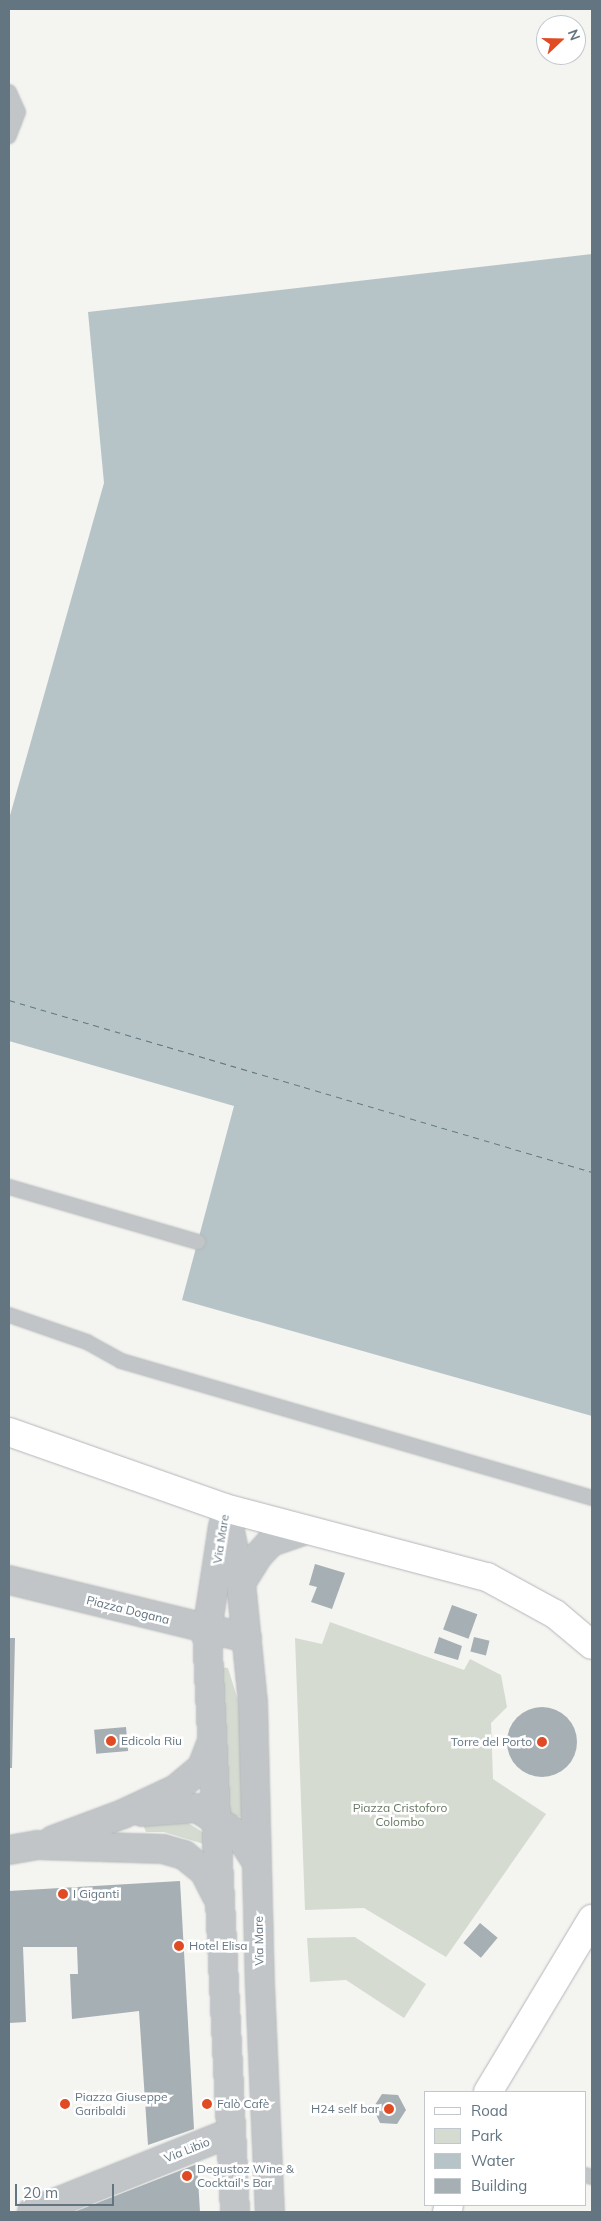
<!DOCTYPE html>
<meta charset="utf-8">
<style>
body{margin:0}
#map{position:relative;width:601px;height:2221px;overflow:hidden;background:#f4f4f0;font-family:Mulish,sans-serif}
div>[style]{position:absolute}
.green>*{inset:0;background:#d5dbd1}
.water>*{inset:0;background:#b7c4c7}
.ferry>*{height:1px;margin-top:-0.5px;transform-origin:0;background:repeating-linear-gradient(90deg,#5f777f 0 6px,transparent 0 11px)}
.building>*{inset:0;background:#a6afb3;transform-origin:0 0}
.round{border-radius:50%}
.roads{filter:drop-shadow(0 0 1px #b2b7ba) drop-shadow(0 0 1px #b2b7ba)}
.service>*{height:14px;margin:-7px;padding:0 7px;transform-origin:7px;border-radius:7px;background:#c1c5c8}
.minor>*{height:28px;margin:-14px;padding:0 14px;transform-origin:14px;border-radius:14px;background:#c1c5c8}
.tertiary>*{height:28px;margin:-14px;padding:0 14px;transform-origin:14px;border-radius:14px;background:#c1c5c8}
.primary>*{height:28px;margin:-14px;padding:0 14px;transform-origin:14px;border-radius:14px;background:#fff}
.dots>*{width:14px;height:14px;translate:-50% -50%;box-sizing:border-box;border:2px solid #fff;border-radius:50%}
span{translate:-50% -50%;white-space:nowrap;text-align:center;line-height:1.15;-webkit-text-stroke:5px #fff;paint-order:stroke}
.street-label{font-size:12px;color:#637581}
.poi-label{font-size:12px;color:#637581}
.left{translate:0 -50%;text-align:left}
.right{translate:-100% -50%;text-align:right}
.park-label{font-size:12px;color:#677862}
.frame{position:absolute;inset:0;border:10px solid #637581;pointer-events:none}
.legend{position:absolute;left:424px;top:2091px;width:162px;height:115px;box-sizing:border-box;background:#fff;border:1px solid #c1c8cd;margin:0;padding:6px 9px;list-style:none;font-size:15px;color:#637581}
.legend li{display:flex;align-items:center;gap:10px;height:25px}
.legend b{width:25px;border:1px solid #c1c8cd}
.north{position:absolute;left:536px;top:15px;width:50px;height:50px;box-sizing:border-box;background:#fff;border:1px solid #c1c8cd;border-radius:50%;rotate:69deg;font-size:14px;font-weight:700;line-height:20px;text-align:center;color:#637581}
.north::after{content:'';display:block;margin:auto;width:18px;height:22px;background:#e04b24;clip-path:polygon(50% 0,100% 100%,50% 72%,0 100%)}
.scale{position:absolute;left:15px;top:2184px;width:99px;height:22px;box-sizing:border-box;border:2px solid #637581;border-top:0;padding-left:6px;font-size:15px;line-height:18px;white-space:nowrap;color:#637581;-webkit-text-stroke:4px #fff;paint-order:stroke}
</style>
<div id="map">
<div class="green">
<div style="clip-path:polygon(330px 1622px,464px 1670px,470px 1659px,501px 1675px,507px 1707px,491px 1723px,493px 1779px,546px 1814px,446px 1957px,364px 1908px,305px 1910px,295px 1638px,322px 1644px)"></div>
<div style="clip-path:polygon(220px 1667px,228px 1668px,241px 1710px,243px 1817px,232px 1816px,228px 1810px)"></div>
<div style="clip-path:polygon(141px 1820px,183px 1820px,209px 1836px,207px 1845px,164px 1832px,146px 1832px)"></div>
<div style="clip-path:polygon(355px 1937px,426px 1984px,404px 2018px,346px 1980px,310px 1982px,307px 1938px)"></div>
</div>
<div class="water">
<div style="clip-path:polygon(592px 254px,592px 1416px,182px 1300px,234px 1106px,9px 1041px,9px 819px,104px 483px,88px 312px)"></div>
</div>
<div class="ferry">
<div style="left:9px;top:1000px;width:608px;rotate:16.44deg"></div>
</div>
<div class="building">
<div style="clip-path:polygon(315px 1564px,345px 1573px,332px 1609px,311px 1602px,317px 1587px,309px 1585px)"></div>
<div style="left:452px;top:1605px;width:27px;height:26px;rotate:20deg"></div>
<div style="clip-path:polygon(439px 1637px,462px 1646px,458px 1660px,434px 1653px)"></div>
<div style="left:474px;top:1637px;width:16px;height:15px;rotate:14deg"></div>
<div style="clip-path:polygon(9px 1638px,15px 1638px,12px 1768px,9px 1768px)"></div>
<div class="round" style="left:507px;top:1707px;width:70px;height:70px"></div>
<div style="left:126px;top:1727px;width:24px;height:32px;rotate:85deg"></div>
<div style="clip-path:polygon(180px 1881px,194px 2129px,148px 2145px,139px 2011px,72px 2019px,70px 1974px,78px 1974px,77px 1947px,23px 1947px,26px 2022px,9px 2023px,9px 1891px)"></div>
<div style="left:480px;top:1923px;width:23px;height:26px;rotate:40deg"></div>
<div style="clip-path:polygon(382px 2094px,398px 2095px,406px 2110px,397px 2124px,380px 2123px,373px 2108px)"></div>
<div style="clip-path:polygon(197px 2164px,200px 2212px,74px 2212px)"></div>
</div>
<div class="roads">
<div class="service">
<div style="left:9px;top:92px;width:22px;rotate:66deg"></div>
<div style="left:18px;top:112px;width:26px;rotate:111deg"></div>
<div style="left:9px;top:1187px;width:197px;rotate:16.2deg"></div>
<div style="left:9px;top:1315px;width:83px;rotate:19.1deg"></div>
<div style="left:87px;top:1342px;width:39px;rotate:29deg"></div>
<div style="left:121px;top:1361px;width:491px;rotate:16.2deg"></div>
<div style="left:585px;top:2175px;width:7px;rotate:16deg"></div>
</div>
<div class="minor">
<div style="left:32px;top:2212px;width:213px;rotate:-21.8deg"></div>
</div>
<div class="tertiary">
<div style="left:225px;top:1508px;width:77px;rotate:78deg"></div>
<div style="left:241px;top:1583px;width:121px;rotate:84.3deg"></div>
<div style="left:253px;top:1703px;width:283px;rotate:88.6deg"></div>
<div style="left:260px;top:1986px;width:226px;rotate:87.5deg"></div>
<div style="left:223px;top:1526px;width:106px;rotate:98.7deg"></div>
<div style="left:207px;top:1631px;width:582px;rotate:87.24deg"></div>
<div style="left:9px;top:1580px;width:245px;rotate:13.7deg"></div>
<div style="left:241px;top:1583px;width:31px;rotate:-58deg"></div>
<div style="left:257px;top:1557px;width:21px;rotate:-47deg"></div>
<div style="left:271px;top:1542px;width:36px;rotate:-19deg"></div>
<div style="left:142px;top:1812px;width:55px;rotate:-4.2deg"></div>
<div style="left:197px;top:1808px;width:50px;rotate:32.7deg"></div>
<div style="left:239px;top:1835px;width:33px;rotate:57deg"></div>
<div style="left:53px;top:1840px;width:75px;rotate:-20.4deg"></div>
<div style="left:123px;top:1814px;width:59px;rotate:-25.3deg"></div>
<div style="left:176px;top:1789px;width:34px;rotate:-40deg"></div>
<div style="left:202px;top:1767px;width:25px;rotate:-69deg"></div>
<div style="left:9px;top:1850px;width:29px;rotate:-10deg"></div>
<div style="left:38px;top:1845px;width:125px;rotate:1.8deg"></div>
<div style="left:163px;top:1849px;width:22px;rotate:16deg"></div>
<div style="left:184px;top:1855px;width:26px;rotate:39deg"></div>
<div style="left:204px;top:1871px;width:28px;rotate:63deg"></div>
</div>
<div class="primary">
<div style="left:9px;top:1432px;width:229px;rotate:19.4deg"></div>
<div style="left:225px;top:1508px;width:271px;rotate:14.8deg"></div>
<div style="left:487px;top:1577px;width:77px;rotate:28.6deg"></div>
<div style="left:555px;top:1614px;width:48px;rotate:40deg"></div>
<div style="left:488px;top:2092px;width:202px;rotate:-59deg"></div>
<div style="left:447px;top:2212px;width:7px;rotate:-74deg"></div>
</div>
</div>
<div class="dots">
<div style="left:111px;top:1741px;background:#e04b24"></div>
<div style="left:542px;top:1742px;background:#e04b24"></div>
<div style="left:63px;top:1894px;background:#e04b24"></div>
<div style="left:179px;top:1946px;background:#e04b24"></div>
<div style="left:65px;top:2104px;background:#e04b24"></div>
<div style="left:207px;top:2104px;background:#e04b24"></div>
<div style="left:389px;top:2109px;background:#e04b24"></div>
<div style="left:187px;top:2176px;background:#e04b24"></div>
</div>
<div class="street-label">
<span style="left:221px;top:1539px;rotate:-81deg">Via Mare</span>
<span style="left:128px;top:1610px;rotate:14deg">Piazza Dogana</span>
<span style="left:259px;top:1941px;rotate:-91deg">Via Mare</span>
<span style="left:187px;top:2150px;rotate:-22deg">Via Libio</span>
</div>
<div class="poi-label">
<span class="left" style="left:121px;top:1741px">Edicola Riu</span>
<span class="right" style="left:532px;top:1742px">Torre del Porto</span>
<span class="left" style="left:73px;top:1894px">I Giganti</span>
<span class="left" style="left:189px;top:1946px">Hotel Elisa</span>
<span class="left" style="left:75px;top:2104px">Piazza Giuseppe<br>Garibaldi</span>
<span class="left" style="left:217px;top:2104px">Falò Cafè</span>
<span class="right" style="left:379px;top:2109px">H24 self bar</span>
<span class="left" style="left:197px;top:2176px">Degustoz Wine &amp;<br>Cocktail's Bar</span>
</div>
<div class="park-label">
<span style="left:400px;top:1815px">Piazza Cristoforo<br>Colombo</span>
</div>
<div class="frame"></div>
<ul class="legend">
<li><b style="height:6px;background:#fff"></b>Road</li>
<li><b style="height:14px;background:#d5dbd1"></b>Park</li>
<li><b style="height:14px;background:#b7c4c7"></b>Water</li>
<li><b style="height:14px;background:#a6afb3"></b>Building</li>
</ul>
<div class="north">N</div>
<div class="scale">20 m</div>
</div>
